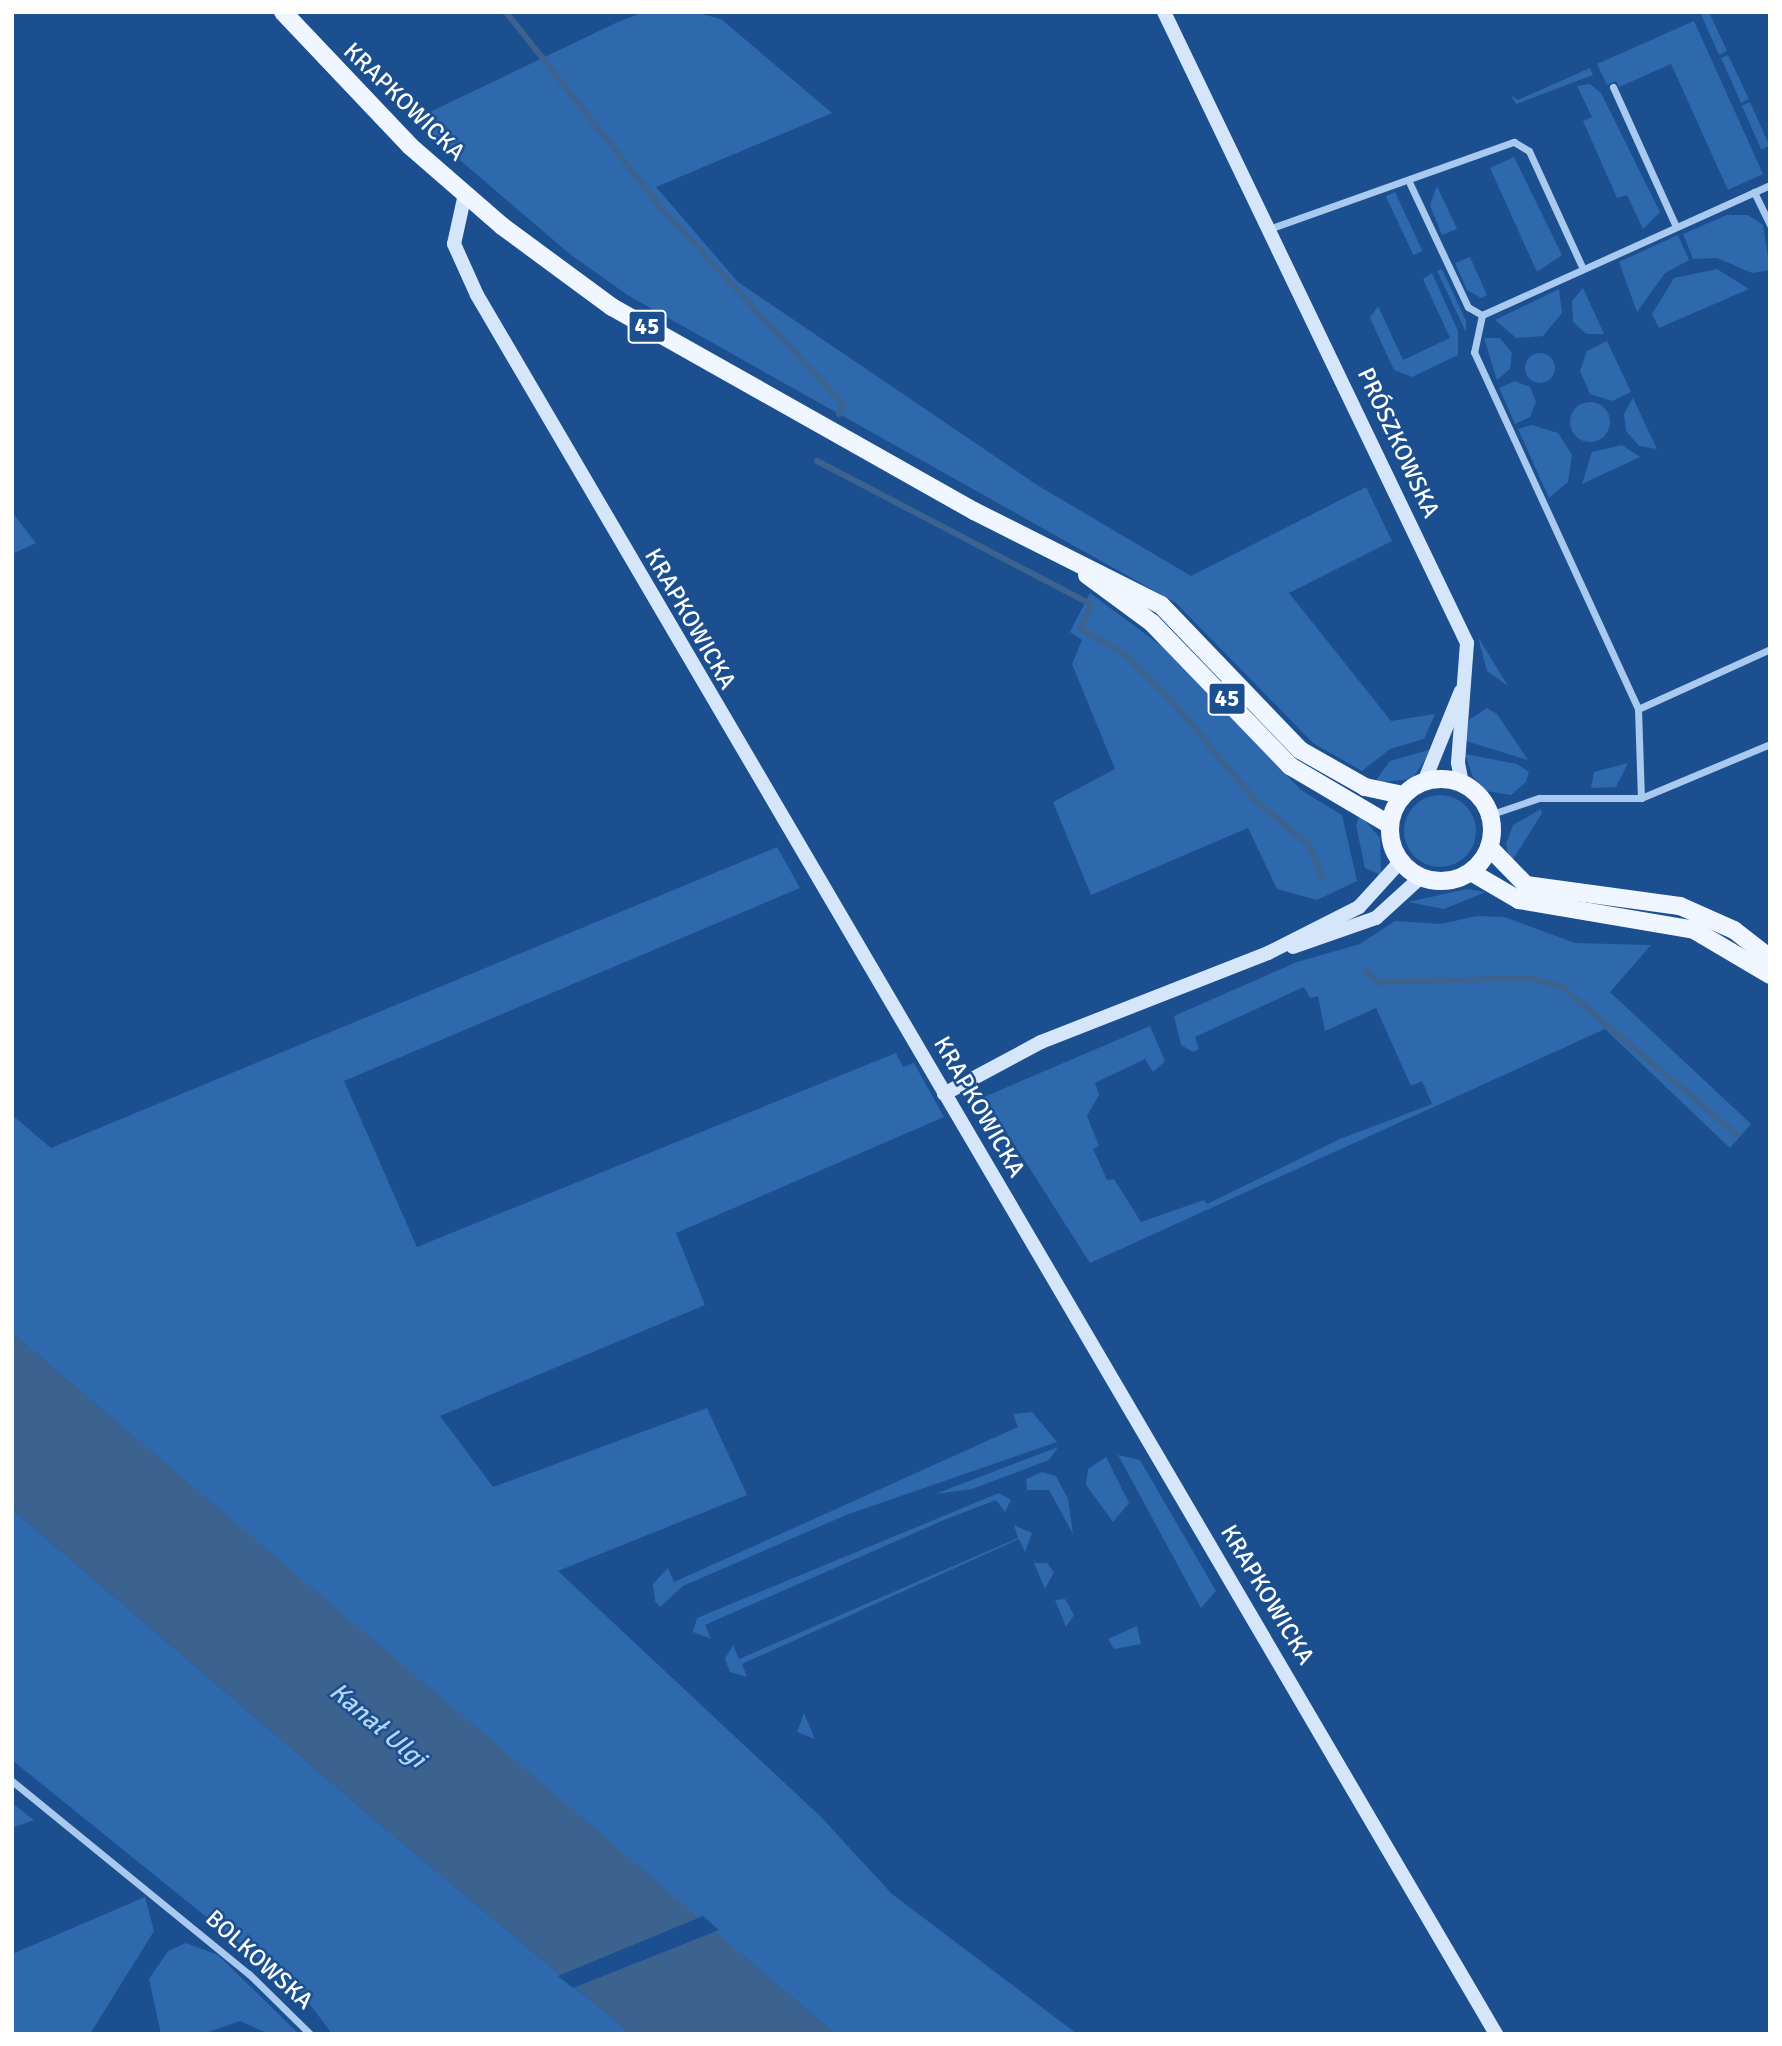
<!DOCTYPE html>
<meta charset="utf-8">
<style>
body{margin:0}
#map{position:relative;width:1782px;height:2046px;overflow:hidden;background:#1b4f8f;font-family:Signika,sans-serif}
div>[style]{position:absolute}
.green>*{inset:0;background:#2e69ad;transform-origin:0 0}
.round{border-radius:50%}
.water>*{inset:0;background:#3c6290}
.pier>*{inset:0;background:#1b4f8f}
.stream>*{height:6px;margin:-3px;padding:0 3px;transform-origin:3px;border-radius:3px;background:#3c6290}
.street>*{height:7px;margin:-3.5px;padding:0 3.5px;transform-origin:3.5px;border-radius:3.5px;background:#a9c9ee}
.secondary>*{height:14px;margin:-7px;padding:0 7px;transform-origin:7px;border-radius:7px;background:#d6e6fa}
.primary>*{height:18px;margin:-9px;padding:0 9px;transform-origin:9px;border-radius:9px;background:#f0f6ff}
.primary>.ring{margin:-9px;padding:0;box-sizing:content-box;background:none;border:18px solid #f0f6ff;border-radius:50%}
span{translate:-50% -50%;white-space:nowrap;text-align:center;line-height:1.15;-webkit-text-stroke:5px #1b4f8f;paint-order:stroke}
.shield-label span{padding:2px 5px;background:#1b4f8f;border:2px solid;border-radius:5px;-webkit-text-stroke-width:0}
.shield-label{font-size:23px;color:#fff;font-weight:700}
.street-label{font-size:24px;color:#fff}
.water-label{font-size:26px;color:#b5d3f5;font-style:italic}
.frame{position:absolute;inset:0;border:14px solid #fff;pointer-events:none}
</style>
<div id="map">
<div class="green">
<div style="clip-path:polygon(694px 12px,721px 19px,832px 113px,656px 187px,738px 282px,1037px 485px,1191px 576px,1366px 487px,1392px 541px,1289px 593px,1391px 721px,1435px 714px,1424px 739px,1390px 749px,1362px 771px,1313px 743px,1176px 603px,629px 296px,571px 255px,413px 120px,618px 22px,644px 12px)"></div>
<div style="clip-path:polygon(1700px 12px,1709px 12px,1727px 51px,1719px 55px)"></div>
<div style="clip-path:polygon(1694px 21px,1763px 174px,1728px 190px,1671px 64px,1619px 87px,1616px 81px,1607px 85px,1597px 64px)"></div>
<div style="clip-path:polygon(1728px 55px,1749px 99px,1741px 103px,1721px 58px)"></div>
<div style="clip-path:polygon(1590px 68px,1593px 75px,1516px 104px,1511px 95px,1518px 100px)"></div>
<div style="clip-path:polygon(1590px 84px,1601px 93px,1660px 212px,1643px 229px,1627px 195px,1617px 198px,1583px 121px,1592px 117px,1577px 86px)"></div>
<div style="left:1750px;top:102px;width:48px;height:9px;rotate:66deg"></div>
<div style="clip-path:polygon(1514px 157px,1562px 255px,1537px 272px,1490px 168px)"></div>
<div style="clip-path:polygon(1437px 186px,1457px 229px,1442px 235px,1430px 205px)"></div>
<div style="left:1395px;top:192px;width:65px;height:10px;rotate:65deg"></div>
<div style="clip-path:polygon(1727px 215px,1748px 215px,1763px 225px,1770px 270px,1752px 273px,1717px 258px,1693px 259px,1683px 234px)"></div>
<div style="clip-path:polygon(1678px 235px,1689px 260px,1665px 273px,1637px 312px,1619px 262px)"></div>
<div style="clip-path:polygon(1470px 257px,1487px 295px,1481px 298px,1467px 290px,1455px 263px)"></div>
<div style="clip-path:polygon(1442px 269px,1466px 321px,1466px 332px,1437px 271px)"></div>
<div style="clip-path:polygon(1717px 269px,1749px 289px,1659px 328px,1652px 314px,1674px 278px)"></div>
<div style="clip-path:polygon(1432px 273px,1458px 331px,1458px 355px,1412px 377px,1394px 370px,1370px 318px,1378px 306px,1403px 360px,1450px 338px,1423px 279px)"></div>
<div style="clip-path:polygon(1583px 288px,1604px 334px,1586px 334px,1573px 322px,1572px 301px)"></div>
<div style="clip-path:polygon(1559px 289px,1562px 313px,1543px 336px,1516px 338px,1495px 320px)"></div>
<div style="clip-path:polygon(1484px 338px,1500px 338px,1512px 353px,1510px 369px,1497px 380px)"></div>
<div style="clip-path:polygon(1607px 341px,1631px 392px,1612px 401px,1590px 394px,1580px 371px,1587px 351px)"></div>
<div class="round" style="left:1525px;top:353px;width:30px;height:30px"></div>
<div style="clip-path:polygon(1515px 381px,1530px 387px,1536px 402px,1530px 417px,1515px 424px,1499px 388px)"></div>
<div style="clip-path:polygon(1633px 398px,1657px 449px,1639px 446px,1626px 431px,1624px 414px)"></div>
<div class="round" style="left:1570px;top:402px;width:40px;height:40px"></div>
<div style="clip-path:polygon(1532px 425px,1558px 433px,1572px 455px,1568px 482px,1549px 498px,1518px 429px)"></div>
<div style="clip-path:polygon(1622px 445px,1640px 457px,1582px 484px,1592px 452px)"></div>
<div style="clip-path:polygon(12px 512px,36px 543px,12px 554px)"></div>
<div style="clip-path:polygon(1090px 593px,1163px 647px,1301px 790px,1342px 815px,1357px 881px,1317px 900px,1277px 889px,1248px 828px,1091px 895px,1053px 802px,1115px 769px,1072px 664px,1082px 640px,1070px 632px)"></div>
<div style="clip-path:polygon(1478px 637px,1508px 686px,1487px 671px)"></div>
<div style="clip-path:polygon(1487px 708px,1497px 714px,1528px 760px,1466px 741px,1469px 720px)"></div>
<div style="clip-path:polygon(1432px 749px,1412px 779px,1374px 783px,1390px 761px)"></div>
<div style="clip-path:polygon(1465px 754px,1517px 764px,1529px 772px,1526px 782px,1511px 795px,1486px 791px,1473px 777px)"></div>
<div style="clip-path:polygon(1628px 763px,1616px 787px,1591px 788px,1594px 772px)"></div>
<div class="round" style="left:1404px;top:795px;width:72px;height:72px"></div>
<div style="clip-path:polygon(1541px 809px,1542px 813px,1510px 864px,1506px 844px,1513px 825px)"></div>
<div style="clip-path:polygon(1360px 815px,1380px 838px,1381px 875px,1365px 868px,1356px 825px)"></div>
<div style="clip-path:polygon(777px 847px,800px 888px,344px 1081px,417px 1247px,896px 1053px,903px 1067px,914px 1063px,944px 1117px,676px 1233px,705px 1305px,440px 1416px,493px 1487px,707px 1408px,747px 1495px,558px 1571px,821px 1817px,892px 1894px,1077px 2034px,835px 2034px,12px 1333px,12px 1115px,51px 1148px)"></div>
<div style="clip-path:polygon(1467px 889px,1486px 892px,1444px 909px,1408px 902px)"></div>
<div style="clip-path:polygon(1477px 916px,1504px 917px,1575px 943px,1651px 945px,1610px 992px,1751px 1124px,1730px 1148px,1605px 1029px,1090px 1263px,984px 1097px,1150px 1026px,1165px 1061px,1153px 1072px,1145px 1059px,1095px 1083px,1099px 1095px,1087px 1116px,1099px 1146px,1093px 1149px,1107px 1180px,1114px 1179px,1141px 1222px,1204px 1200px,1207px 1204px,1340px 1139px,1432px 1104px,1422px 1081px,1411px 1086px,1376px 1008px,1325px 1031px,1318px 996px,1310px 998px,1304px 987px,1195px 1037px,1199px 1049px,1193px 1052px,1181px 1045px,1174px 1016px,1297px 962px,1360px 944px,1395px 921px,1441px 924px)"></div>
<div style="clip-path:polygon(1032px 1412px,1057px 1442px,846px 1515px,683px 1586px,660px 1607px,655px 1601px,653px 1584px,668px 1568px,674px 1582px,1018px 1427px,1013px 1414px)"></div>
<div style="clip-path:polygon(1058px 1447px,1049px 1460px,972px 1489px,935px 1494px)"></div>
<div style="clip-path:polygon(1118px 1455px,1140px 1460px,1216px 1591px,1201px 1608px)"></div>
<div style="clip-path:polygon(1106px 1457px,1129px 1503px,1113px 1522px,1086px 1485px,1088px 1469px)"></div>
<div style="clip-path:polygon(1042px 1472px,1056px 1476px,1068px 1499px,1073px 1534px,1049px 1490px,1027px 1490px,1026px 1479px)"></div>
<div style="clip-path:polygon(999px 1493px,1011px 1500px,1005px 1512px,996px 1500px,944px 1520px,705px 1625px,711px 1639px,693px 1632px,697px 1618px)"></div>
<div style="clip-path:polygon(12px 1509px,367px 1813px,631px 2034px,332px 2034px,303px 1995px,12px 1760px)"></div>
<div style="clip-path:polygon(1014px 1525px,1032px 1533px,1025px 1552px,1019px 1539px,742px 1664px,747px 1677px,730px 1672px,725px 1659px,733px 1645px,739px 1659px,1018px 1538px)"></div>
<div style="clip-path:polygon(1034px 1563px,1047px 1563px,1054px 1572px,1045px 1589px)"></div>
<div style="clip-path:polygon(1065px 1599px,1074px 1615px,1066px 1627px,1055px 1600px)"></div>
<div style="clip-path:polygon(1137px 1626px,1141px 1644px,1114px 1649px,1108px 1639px)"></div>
<div style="clip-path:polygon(804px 1713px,815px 1739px,797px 1732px)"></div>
<div style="clip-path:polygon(12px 1803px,34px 1820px,12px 1828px)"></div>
<div style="clip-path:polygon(145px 1897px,154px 1931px,90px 2034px,12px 2034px,12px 1954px)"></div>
<div style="clip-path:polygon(186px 1943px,218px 1955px,299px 2034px,269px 2034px,240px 2021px,203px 2034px,161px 2034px,149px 1979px,168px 1951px)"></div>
</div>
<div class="water">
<div style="clip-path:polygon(12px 1333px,488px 1737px,835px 2034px,631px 2034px,367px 1813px,12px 1509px)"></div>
</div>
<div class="pier">
<div style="clip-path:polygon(703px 1916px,719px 1930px,573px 1988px,558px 1976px)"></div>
</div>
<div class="stream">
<div style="left:506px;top:12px;width:254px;rotate:51.6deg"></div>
<div style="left:664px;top:211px;width:263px;rotate:47.2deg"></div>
<div style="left:843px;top:404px;width:11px;rotate:112deg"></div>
<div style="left:817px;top:461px;width:309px;rotate:27.6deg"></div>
<div style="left:1091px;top:604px;width:27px;rotate:112deg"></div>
<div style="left:1081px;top:629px;width:52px;rotate:30deg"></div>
<div style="left:1126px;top:655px;width:62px;rotate:45deg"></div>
<div style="left:1170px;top:699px;width:133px;rotate:49.9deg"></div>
<div style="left:1256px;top:801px;width:69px;rotate:39.7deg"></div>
<div style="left:1309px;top:845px;width:34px;rotate:67deg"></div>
<div style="left:1364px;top:971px;width:19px;rotate:36deg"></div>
<div style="left:1379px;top:982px;width:151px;rotate:-1.5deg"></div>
<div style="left:1530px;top:978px;width:33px;rotate:16deg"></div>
<div style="left:1562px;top:987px;width:228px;rotate:40.2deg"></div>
</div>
<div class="street">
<div style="left:1613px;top:87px;width:150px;rotate:65.7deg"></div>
<div style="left:1410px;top:184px;width:136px;rotate:64.8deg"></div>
<div style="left:1468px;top:307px;width:16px;rotate:30deg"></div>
<div style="left:1754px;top:192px;width:37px;rotate:64deg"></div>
<div style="left:1269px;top:229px;width:260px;rotate:-19.6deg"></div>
<div style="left:1514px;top:142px;width:17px;rotate:31deg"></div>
<div style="left:1529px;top:151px;width:128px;rotate:65.4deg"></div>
<div style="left:1482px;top:315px;width:38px;rotate:102deg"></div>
<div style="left:1474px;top:352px;width:393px;rotate:65.3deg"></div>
<div style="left:1638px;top:709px;width:89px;rotate:88.1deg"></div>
<div style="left:1482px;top:315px;width:316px;rotate:-24.3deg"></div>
<div style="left:1638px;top:709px;width:145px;rotate:-24.4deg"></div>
<div style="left:1489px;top:815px;width:53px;rotate:-18.8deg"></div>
<div style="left:1539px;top:798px;width:102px"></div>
<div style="left:1641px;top:798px;width:140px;rotate:-22.7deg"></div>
<div style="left:12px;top:1781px;width:306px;rotate:39.2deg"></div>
<div style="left:249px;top:1974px;width:86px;rotate:44.5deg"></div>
</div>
<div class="secondary">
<div style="left:1164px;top:12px;width:700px;rotate:64.35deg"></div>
<div style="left:1467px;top:643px;width:120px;rotate:94.3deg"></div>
<div style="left:1458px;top:763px;width:21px;rotate:79deg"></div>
<div style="left:465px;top:194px;width:51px;rotate:102.4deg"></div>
<div style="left:454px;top:244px;width:56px;rotate:65.7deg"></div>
<div style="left:477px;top:295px;width:2016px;rotate:59.63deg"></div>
<div style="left:1424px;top:782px;width:98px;rotate:-67.9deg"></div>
<div style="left:1293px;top:947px;width:88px;rotate:-19.3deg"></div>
<div style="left:1376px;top:918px;width:61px;rotate:-42.3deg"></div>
<div style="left:944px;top:1094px;width:110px;rotate:-28.2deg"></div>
<div style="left:1041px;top:1042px;width:244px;rotate:-21.4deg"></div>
<div style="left:1268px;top:953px;width:102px;rotate:-26.8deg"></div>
<div style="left:1359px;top:907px;width:61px;rotate:-47.7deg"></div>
</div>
<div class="primary">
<div style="left:283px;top:12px;width:185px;rotate:46.5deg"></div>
<div style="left:410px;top:146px;width:122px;rotate:41deg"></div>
<div style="left:502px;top:226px;width:137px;rotate:36.4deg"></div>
<div style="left:612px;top:307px;width:416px;rotate:29.4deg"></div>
<div style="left:974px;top:511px;width:209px;rotate:26.7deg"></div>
<div style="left:1161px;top:605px;width:201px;rotate:46.2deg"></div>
<div style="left:1300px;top:750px;width:75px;rotate:29.6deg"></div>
<div style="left:1365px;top:787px;width:39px;rotate:12deg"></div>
<div style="left:1087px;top:575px;width:81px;rotate:36.4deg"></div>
<div style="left:1152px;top:623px;width:199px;rotate:46deg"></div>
<div style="left:1290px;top:766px;width:116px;rotate:30.5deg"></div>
<div class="ring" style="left:1390px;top:779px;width:84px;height:84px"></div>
<div style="left:1489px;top:847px;width:53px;rotate:45.8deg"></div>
<div style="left:1526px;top:885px;width:155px;rotate:7.8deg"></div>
<div style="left:1680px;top:906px;width:59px;rotate:24deg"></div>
<div style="left:1734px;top:930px;width:46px;rotate:37.9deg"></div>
<div style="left:1471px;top:872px;width:56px;rotate:30.3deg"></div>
<div style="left:1519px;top:900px;width:178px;rotate:9.7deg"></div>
<div style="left:1694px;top:930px;width:88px;rotate:30.6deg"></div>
</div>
<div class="shield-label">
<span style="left:647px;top:327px">45</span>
<span style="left:1227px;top:699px">45</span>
</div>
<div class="street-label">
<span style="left:404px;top:102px;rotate:44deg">KRAPKOWICKA</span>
<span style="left:1398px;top:443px;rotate:65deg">PRÓSZKOWSKA</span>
<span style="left:690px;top:619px;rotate:60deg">KRAPKOWICKA</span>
<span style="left:979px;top:1107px;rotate:60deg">KRAPKOWICKA</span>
<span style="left:1267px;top:1595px;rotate:59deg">KRAPKOWICKA</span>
<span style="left:259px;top:1960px;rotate:42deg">BOLKOWSKA</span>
</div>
<div class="water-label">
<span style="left:377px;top:1726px;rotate:40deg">Kanał Ulgi</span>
</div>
<div class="frame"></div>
</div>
